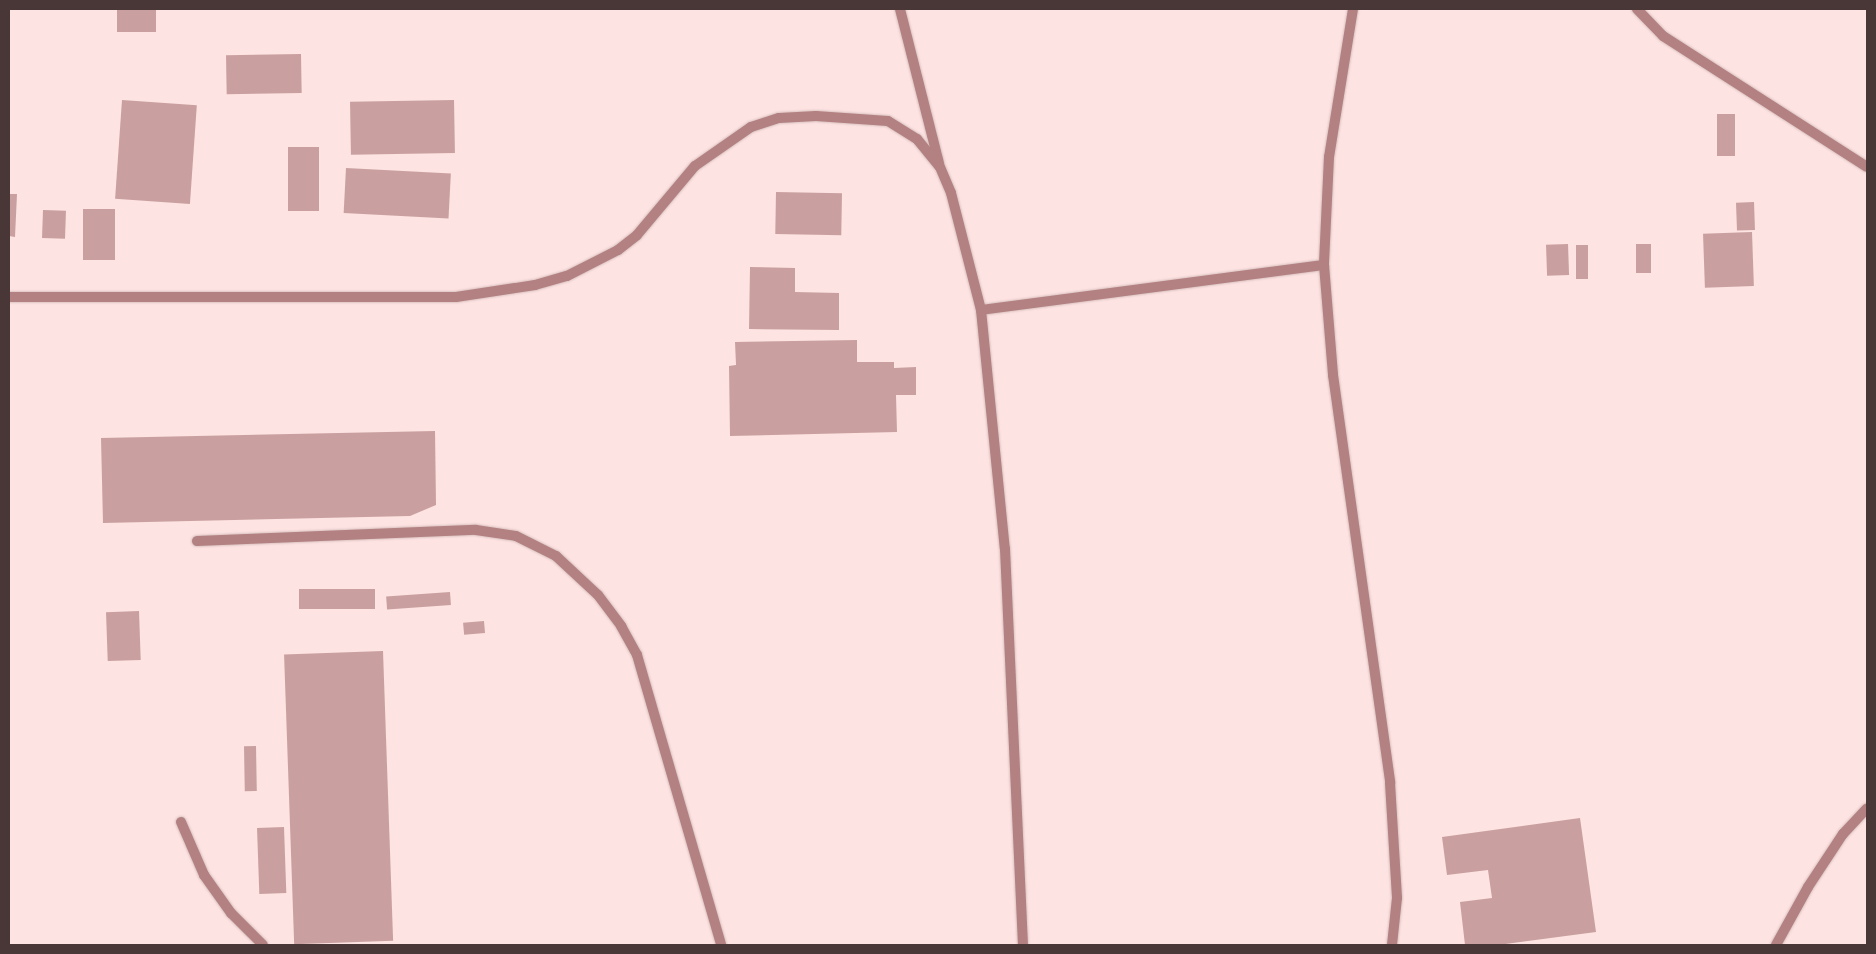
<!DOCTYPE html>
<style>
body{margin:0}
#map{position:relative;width:1876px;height:954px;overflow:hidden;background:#fde3e2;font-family:Inter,sans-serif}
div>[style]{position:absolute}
.building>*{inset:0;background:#c9a09f;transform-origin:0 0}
.roads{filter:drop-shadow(0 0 1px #d9c1c0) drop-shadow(0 0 1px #d9c1c0)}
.lane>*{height:10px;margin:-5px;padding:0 5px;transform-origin:5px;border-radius:5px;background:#b38181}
span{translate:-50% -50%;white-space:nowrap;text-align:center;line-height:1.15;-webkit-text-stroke:4px #fde3e2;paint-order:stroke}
.frame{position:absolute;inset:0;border:10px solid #483736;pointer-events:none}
</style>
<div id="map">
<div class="building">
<div style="left:117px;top:9px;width:39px;height:23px"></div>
<div style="left:301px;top:54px;width:39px;height:75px;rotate:89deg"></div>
<div style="left:122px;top:100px;width:75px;height:99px;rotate:4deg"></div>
<div style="left:454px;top:100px;width:53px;height:104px;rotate:89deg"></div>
<div style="left:1717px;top:114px;width:18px;height:42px"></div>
<div style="left:288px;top:147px;width:31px;height:64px"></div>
<div style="left:346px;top:168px;width:105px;height:45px;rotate:3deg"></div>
<div style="left:776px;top:192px;width:66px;height:42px;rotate:1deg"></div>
<div style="clip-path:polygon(9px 194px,17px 194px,15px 237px,9px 236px)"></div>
<div style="left:1754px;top:202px;width:28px;height:18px;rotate:88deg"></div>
<div style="left:83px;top:209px;width:32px;height:51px"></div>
<div style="left:43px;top:210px;width:23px;height:28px;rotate:2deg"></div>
<div style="left:1752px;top:232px;width:54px;height:49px;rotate:88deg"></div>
<div style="left:1568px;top:244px;width:31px;height:22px;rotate:88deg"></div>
<div style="left:1636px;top:244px;width:15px;height:29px"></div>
<div style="left:1576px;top:245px;width:12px;height:34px"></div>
<div style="clip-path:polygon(750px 267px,795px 268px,795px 292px,839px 293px,839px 330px,749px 329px)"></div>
<div style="clip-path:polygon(857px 340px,857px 362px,894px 362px,894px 368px,916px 367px,916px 395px,896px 395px,897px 432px,730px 436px,729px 366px,736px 365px,735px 342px)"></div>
<div style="clip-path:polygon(435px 431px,436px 505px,410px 516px,103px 523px,101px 438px)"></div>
<div style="left:375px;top:589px;width:20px;height:76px;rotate:90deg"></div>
<div style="left:450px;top:592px;width:13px;height:64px;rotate:86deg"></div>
<div style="left:139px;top:611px;width:49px;height:33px;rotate:88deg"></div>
<div style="left:484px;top:621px;width:12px;height:21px;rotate:85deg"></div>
<div style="left:383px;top:651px;width:290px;height:99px;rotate:88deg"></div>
<div style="left:256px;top:746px;width:45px;height:12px;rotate:89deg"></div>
<div style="clip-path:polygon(1580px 818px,1596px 932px,1498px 945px,1465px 945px,1460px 902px,1492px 898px,1488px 870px,1447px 875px,1442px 837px)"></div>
<div style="left:284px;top:827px;width:66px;height:27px;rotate:88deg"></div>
</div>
<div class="roads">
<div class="lane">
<div style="left:900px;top:9px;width:159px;rotate:75.8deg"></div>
<div style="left:1353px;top:9px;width:150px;rotate:99.2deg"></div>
<div style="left:1329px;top:157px;width:108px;rotate:92.7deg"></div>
<div style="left:1324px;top:265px;width:110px;rotate:85.3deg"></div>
<div style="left:1333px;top:375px;width:412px;rotate:82deg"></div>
<div style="left:1390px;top:783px;width:115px;rotate:86.5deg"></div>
<div style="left:1397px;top:898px;width:47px;rotate:96.1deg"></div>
<div style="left:1637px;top:9px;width:37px;rotate:46deg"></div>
<div style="left:1663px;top:36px;width:242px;rotate:32.7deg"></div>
<div style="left:9px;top:297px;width:447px"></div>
<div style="left:456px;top:297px;width:80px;rotate:-8.6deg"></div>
<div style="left:535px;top:285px;width:33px;rotate:-16deg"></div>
<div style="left:567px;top:276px;width:57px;rotate:-27deg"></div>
<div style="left:618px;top:250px;width:24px;rotate:-38deg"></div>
<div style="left:637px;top:235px;width:90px;rotate:-50deg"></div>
<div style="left:695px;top:166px;width:68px;rotate:-34.9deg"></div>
<div style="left:751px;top:127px;width:29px;rotate:-18deg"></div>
<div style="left:779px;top:118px;width:37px;rotate:-3deg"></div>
<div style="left:816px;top:116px;width:72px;rotate:4deg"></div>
<div style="left:888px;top:121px;width:34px;rotate:32deg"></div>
<div style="left:917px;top:139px;width:36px;rotate:51deg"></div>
<div style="left:940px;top:167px;width:28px;rotate:67deg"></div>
<div style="left:951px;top:193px;width:121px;rotate:75.6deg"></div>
<div style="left:981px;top:310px;width:240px;rotate:84.3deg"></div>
<div style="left:1005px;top:549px;width:396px;rotate:87.4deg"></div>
<div style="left:981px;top:310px;width:346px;rotate:-7.5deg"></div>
<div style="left:197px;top:541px;width:279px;rotate:-2.3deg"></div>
<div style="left:476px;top:530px;width:40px;rotate:8.5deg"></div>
<div style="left:516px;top:536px;width:45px;rotate:26.6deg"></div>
<div style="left:556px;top:556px;width:57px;rotate:42.9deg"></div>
<div style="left:598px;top:595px;width:39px;rotate:53deg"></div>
<div style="left:621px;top:626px;width:33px;rotate:61deg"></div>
<div style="left:637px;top:655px;width:302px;rotate:73.8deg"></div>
<div style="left:181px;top:822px;width:58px;rotate:66.5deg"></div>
<div style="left:204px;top:875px;width:47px;rotate:54.6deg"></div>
<div style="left:231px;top:913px;width:45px;rotate:45deg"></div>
<div style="left:1776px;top:945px;width:66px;rotate:-61.1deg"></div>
<div style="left:1808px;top:887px;width:64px;rotate:-56.6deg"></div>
<div style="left:1843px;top:834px;width:35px;rotate:-47deg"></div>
</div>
</div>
<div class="frame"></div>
</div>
